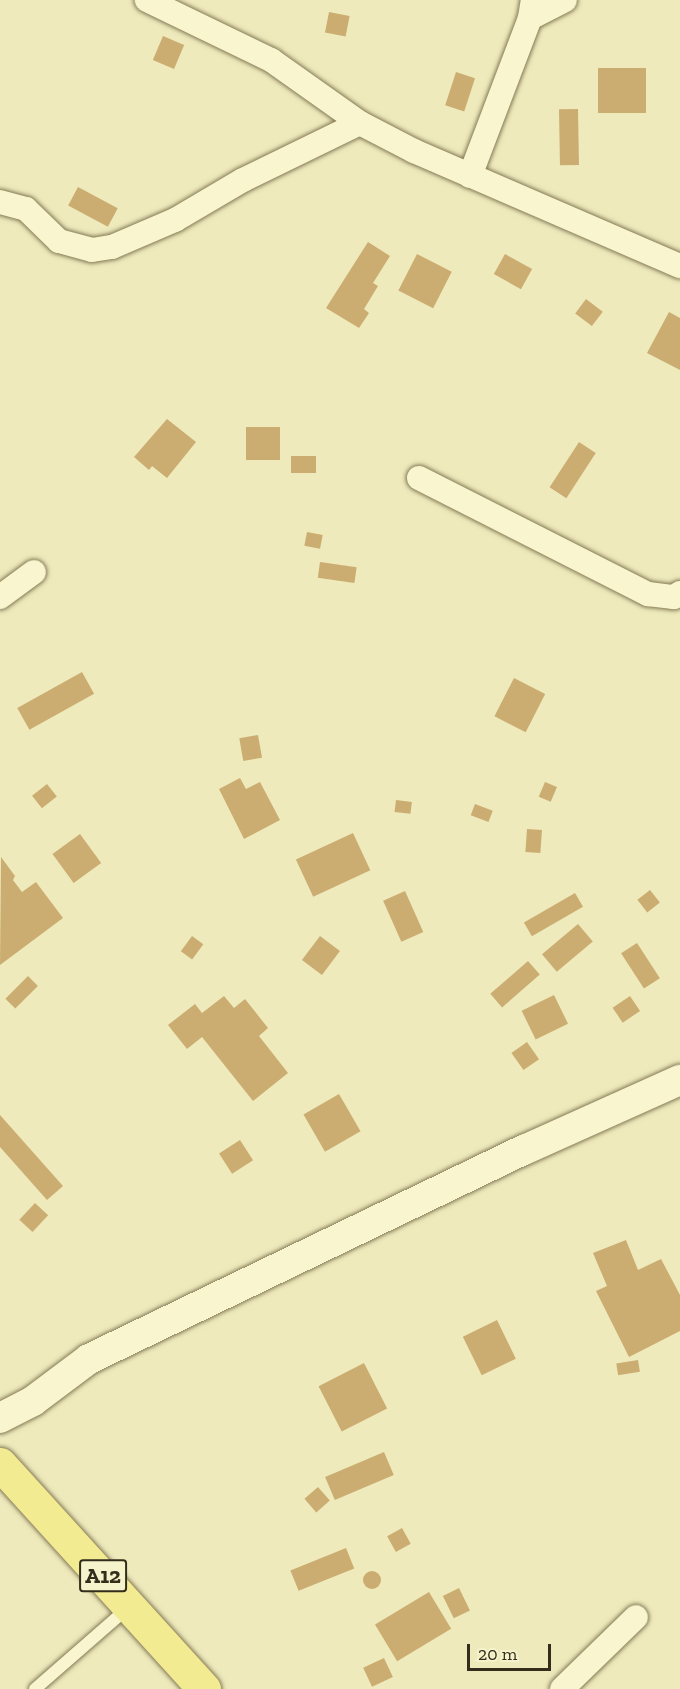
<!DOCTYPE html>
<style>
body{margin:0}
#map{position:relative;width:680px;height:1689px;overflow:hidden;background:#eeeabc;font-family:"Zilla Slab",serif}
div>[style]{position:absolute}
.building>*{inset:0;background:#ccad71;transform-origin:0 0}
.round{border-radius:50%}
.roads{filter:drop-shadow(0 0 2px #857a56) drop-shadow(0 0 2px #857a56)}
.service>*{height:12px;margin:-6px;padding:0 6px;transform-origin:6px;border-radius:6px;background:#f9f6cf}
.minor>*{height:24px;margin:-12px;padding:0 12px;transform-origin:12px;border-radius:12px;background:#f9f6cf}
.tertiary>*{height:30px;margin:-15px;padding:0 15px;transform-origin:15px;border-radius:15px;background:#f9f6cf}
.primary>*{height:33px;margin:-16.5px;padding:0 16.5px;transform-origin:16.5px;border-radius:16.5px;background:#f3eb92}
span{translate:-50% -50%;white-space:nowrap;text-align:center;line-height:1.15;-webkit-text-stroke:4.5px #f5f3cb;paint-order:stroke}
.shield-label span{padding:2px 4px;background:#f5f3cb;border:2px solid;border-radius:4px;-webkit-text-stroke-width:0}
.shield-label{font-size:22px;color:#342d1b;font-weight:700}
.scale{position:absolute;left:467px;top:1644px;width:84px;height:27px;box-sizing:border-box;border:3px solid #342d1b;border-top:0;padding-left:8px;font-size:18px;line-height:21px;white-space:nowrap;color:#342d1b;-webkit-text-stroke:4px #f5f3cb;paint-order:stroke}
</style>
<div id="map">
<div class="building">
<div style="left:329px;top:12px;width:21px;height:21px;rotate:11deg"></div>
<div style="left:163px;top:36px;width:23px;height:26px;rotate:23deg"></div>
<div style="left:598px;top:68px;width:48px;height:45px"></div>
<div style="left:456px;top:72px;width:20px;height:35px;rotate:18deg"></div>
<div style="left:578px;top:109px;width:56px;height:19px;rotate:89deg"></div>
<div style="left:78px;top:187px;width:45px;height:21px;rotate:28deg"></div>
<div style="clip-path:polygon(368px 242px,390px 256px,373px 283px,378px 286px,364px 309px,369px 313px,359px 328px,326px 308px)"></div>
<div style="left:417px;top:254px;width:39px;height:41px;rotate:27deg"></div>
<div style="left:505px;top:254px;width:31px;height:23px;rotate:29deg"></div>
<div style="left:586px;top:299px;width:21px;height:18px;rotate:37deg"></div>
<div style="clip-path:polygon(669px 312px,680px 318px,680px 370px,647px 353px)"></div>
<div style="clip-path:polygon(167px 419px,196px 442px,167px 478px,152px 466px,149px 470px,134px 457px)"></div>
<div style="left:246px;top:427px;width:34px;height:33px"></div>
<div style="left:579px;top:442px;width:20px;height:54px;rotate:33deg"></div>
<div style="left:291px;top:456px;width:25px;height:17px"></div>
<div style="left:307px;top:532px;width:16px;height:14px;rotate:11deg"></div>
<div style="left:320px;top:562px;width:37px;height:16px;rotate:8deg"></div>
<div style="left:82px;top:672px;width:25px;height:74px;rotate:61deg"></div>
<div style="left:514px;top:678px;width:35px;height:43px;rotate:27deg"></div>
<div style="left:258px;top:735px;width:23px;height:19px;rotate:80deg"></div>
<div style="clip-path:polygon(240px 778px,246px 789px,260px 782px,280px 820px,244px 839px,219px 789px)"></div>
<div style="left:545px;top:782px;width:13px;height:16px;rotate:23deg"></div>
<div style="left:47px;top:784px;width:16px;height:19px;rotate:52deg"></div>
<div style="left:396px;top:800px;width:16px;height:12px;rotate:7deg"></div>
<div style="left:475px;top:804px;width:19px;height:12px;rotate:21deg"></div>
<div style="left:527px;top:829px;width:15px;height:23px;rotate:4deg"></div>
<div style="left:353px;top:833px;width:41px;height:63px;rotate:65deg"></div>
<div style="left:80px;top:834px;width:36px;height:34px;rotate:54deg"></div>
<div style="clip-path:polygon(1px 857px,15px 876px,13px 880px,22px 892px,36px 882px,63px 918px,0 965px)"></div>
<div style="left:650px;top:890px;width:16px;height:16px;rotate:52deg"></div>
<div style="left:405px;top:891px;width:45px;height:24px;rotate:66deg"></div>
<div style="left:575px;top:893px;width:16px;height:59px;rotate:60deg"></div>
<div style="left:578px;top:924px;width:23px;height:47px;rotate:50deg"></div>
<div style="left:192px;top:936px;width:14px;height:19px;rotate:36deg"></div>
<div style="left:320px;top:936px;width:25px;height:30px;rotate:37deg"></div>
<div style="left:637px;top:943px;width:42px;height:19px;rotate:57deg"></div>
<div style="left:528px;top:961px;width:18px;height:50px;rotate:49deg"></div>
<div style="left:28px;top:976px;width:14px;height:32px;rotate:45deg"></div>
<div style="left:554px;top:995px;width:32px;height:36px;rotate:64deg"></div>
<div style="clip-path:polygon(224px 996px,234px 1008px,245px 999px,268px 1028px,259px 1036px,288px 1073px,253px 1101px,202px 1037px,187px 1049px,168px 1025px,195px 1004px,202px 1013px)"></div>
<div style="left:630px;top:996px;width:18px;height:21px;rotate:56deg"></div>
<div style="left:527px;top:1042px;width:21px;height:19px;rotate:55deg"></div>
<div style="left:339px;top:1094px;width:43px;height:41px;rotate:60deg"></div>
<div style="clip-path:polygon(0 1115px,63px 1186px,47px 1200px,0 1147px)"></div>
<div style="left:240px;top:1140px;width:24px;height:25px;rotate:57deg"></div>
<div style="left:35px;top:1203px;width:18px;height:23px;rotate:43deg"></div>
<div style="clip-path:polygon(626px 1240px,638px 1270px,661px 1259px,680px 1295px,680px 1331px,629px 1357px,596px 1291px,607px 1286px,593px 1253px)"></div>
<div style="left:497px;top:1320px;width:43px;height:38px;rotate:64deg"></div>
<div style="left:638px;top:1360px;width:12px;height:22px;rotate:81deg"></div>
<div style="left:364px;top:1363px;width:51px;height:51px;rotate:63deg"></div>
<div style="left:384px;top:1452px;width:25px;height:64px;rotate:67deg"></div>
<div style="left:318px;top:1487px;width:18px;height:18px;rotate:49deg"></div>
<div style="left:402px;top:1528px;width:18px;height:17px;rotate:61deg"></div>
<div style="left:346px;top:1548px;width:22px;height:60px;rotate:68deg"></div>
<div class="round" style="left:363px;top:1571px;width:18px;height:18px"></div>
<div style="left:459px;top:1588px;width:25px;height:18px;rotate:64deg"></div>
<div style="left:429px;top:1592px;width:43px;height:63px;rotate:59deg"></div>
<div style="left:384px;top:1658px;width:21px;height:23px;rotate:65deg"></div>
</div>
<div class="roads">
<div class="service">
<div style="left:35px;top:1689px;width:125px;rotate:-41.1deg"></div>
</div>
<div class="minor">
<div style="left:530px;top:18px;width:39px;rotate:-27deg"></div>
<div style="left:360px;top:123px;width:61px;rotate:27.4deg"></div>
<div style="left:414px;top:151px;width:290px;rotate:23.4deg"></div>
<div style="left:470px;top:176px;width:169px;rotate:-69.2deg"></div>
<div style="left:530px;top:18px;width:18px;rotate:-81deg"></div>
<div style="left:0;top:202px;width:27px;rotate:15deg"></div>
<div style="left:26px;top:209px;width:46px;rotate:44.1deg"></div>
<div style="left:59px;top:241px;width:34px;rotate:15deg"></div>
<div style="left:92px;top:250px;width:20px;rotate:-9deg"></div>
<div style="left:112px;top:247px;width:69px;rotate:-23.2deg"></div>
<div style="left:175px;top:220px;width:79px;rotate:-30.5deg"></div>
<div style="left:243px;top:180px;width:130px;rotate:-26deg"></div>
<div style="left:360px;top:123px;width:109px;rotate:-144.7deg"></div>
<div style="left:271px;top:60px;width:138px;rotate:-154.2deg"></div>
<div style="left:419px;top:478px;width:257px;rotate:26.9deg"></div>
<div style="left:648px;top:594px;width:26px;rotate:7deg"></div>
<div style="left:674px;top:597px;width:7px;rotate:-34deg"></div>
<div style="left:0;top:597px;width:42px;rotate:-36.3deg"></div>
<div style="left:562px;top:1689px;width:103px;rotate:-44.2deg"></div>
</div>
<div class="tertiary">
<div style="left:0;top:1418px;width:37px;rotate:-27deg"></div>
<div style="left:33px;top:1401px;width:70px;rotate:-36.9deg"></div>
<div style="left:89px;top:1359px;width:483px;rotate:-25.7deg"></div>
<div style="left:524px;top:1150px;width:171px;rotate:-24.2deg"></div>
</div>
<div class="primary">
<div style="left:0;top:1464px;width:304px;rotate:47.8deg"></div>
</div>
</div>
<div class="shield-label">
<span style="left:103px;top:1576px">A12</span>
</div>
<div class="scale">20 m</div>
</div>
